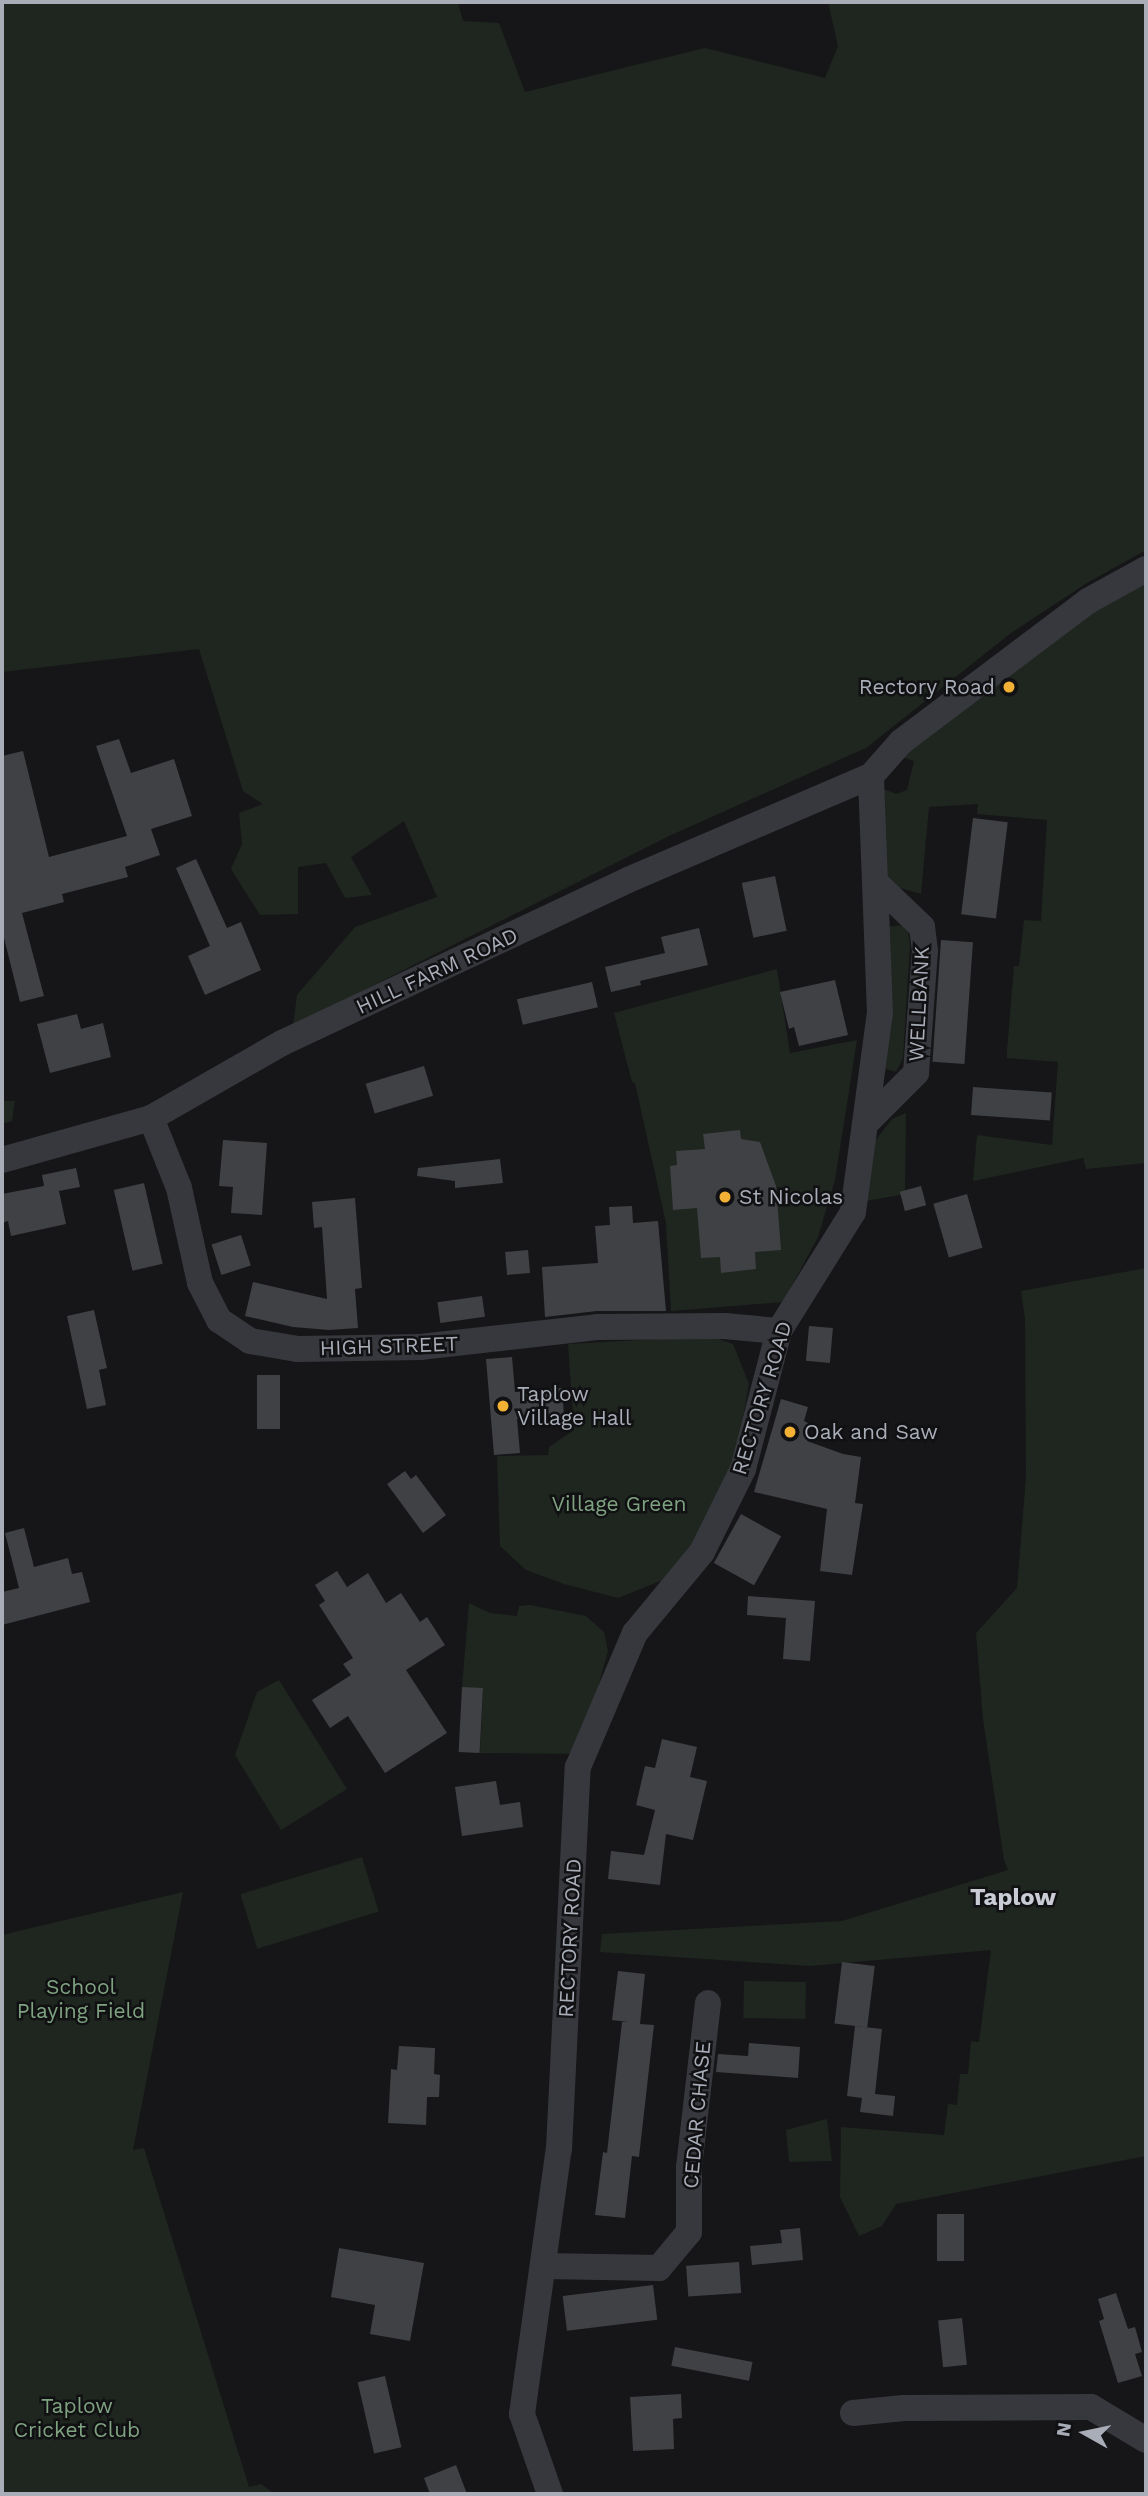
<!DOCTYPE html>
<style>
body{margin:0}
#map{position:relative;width:1148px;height:2496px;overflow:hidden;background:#161618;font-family:"Work Sans",sans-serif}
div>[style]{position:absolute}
.green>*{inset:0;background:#1e261f;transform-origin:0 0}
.building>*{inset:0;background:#404145;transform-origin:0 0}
.minor>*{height:26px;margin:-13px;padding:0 13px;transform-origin:13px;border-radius:13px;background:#37383d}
.dots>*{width:19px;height:19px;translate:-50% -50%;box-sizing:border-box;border:4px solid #111113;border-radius:50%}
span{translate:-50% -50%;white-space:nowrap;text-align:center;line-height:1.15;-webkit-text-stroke:5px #111113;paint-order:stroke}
.poi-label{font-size:21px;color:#a8adb8}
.right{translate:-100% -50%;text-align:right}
.left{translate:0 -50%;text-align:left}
.street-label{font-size:21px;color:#a8adb8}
.park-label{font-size:21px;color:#7fa381}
.quarter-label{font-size:24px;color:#c9ccd4;font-weight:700}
.frame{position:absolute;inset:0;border:4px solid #a8adb8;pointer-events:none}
.north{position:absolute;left:1050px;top:2398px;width:70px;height:70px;-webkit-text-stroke:5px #111113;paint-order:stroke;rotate:279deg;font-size:19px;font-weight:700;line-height:28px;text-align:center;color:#a8adb8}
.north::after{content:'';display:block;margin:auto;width:24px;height:32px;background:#a8adb8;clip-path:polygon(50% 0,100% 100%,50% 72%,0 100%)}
</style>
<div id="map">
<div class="green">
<div style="clip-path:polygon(2px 2px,458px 2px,463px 21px,499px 23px,525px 92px,705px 48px,825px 78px,838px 46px,828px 2px,1146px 2px,1146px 550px,1087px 583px,1011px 633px,866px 748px,669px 836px,293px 1026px,297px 995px,355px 927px,437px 897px,404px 821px,351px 857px,372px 895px,345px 898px,326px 863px,298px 867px,298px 914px,260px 915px,231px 869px,242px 844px,239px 813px,263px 804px,243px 791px,199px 649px,2px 672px)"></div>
<div style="clip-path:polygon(1146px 570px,1146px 1163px,1086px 1169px,1083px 1158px,973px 1181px,977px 1135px,1052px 1145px,1058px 1062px,1007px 1058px,1007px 1051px,1014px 966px,1019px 966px,1024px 920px,1041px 921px,1047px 820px,977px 814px,978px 804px,929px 807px,921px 894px,890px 885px,865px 821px,881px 788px,896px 794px,907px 790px,914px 761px,896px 755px,984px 696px,1124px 583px)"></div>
<div style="clip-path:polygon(907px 925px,910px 945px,903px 1058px,896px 1072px,880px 1067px,883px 927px)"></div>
<div style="clip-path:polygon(777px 969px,790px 1053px,857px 1040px,835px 1180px,818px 1237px,783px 1302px,671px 1311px,666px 1223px,635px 1083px,632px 1082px,614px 1013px)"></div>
<div style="clip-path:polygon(2px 1101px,15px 1101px,12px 1121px,2px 1124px)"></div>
<div style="clip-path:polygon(906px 1113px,905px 1194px,866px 1201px,867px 1151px,892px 1119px)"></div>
<div style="clip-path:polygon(1146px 1268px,1146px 2156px,896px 2204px,882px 2226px,859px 2236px,840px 2197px,841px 2127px,944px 2135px,948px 2104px,957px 2105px,960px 2074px,968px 2074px,971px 2041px,979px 2042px,991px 1950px,810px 1966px,600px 1952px,602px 1934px,842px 1921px,1008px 1870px,1004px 1860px,983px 1719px,976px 1633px,1017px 1588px,1026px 1477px,1025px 1319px,1021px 1291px)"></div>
<div style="clip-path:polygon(710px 1336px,733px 1344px,749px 1384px,736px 1458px,713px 1518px,675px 1575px,618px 1598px,564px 1584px,526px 1570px,500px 1546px,497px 1456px,548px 1455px,549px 1447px,574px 1430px,568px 1344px)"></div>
<div style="clip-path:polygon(469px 1603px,490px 1613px,517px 1616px,519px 1606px,530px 1605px,586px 1616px,604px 1632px,608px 1651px,580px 1754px,480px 1753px,483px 1690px,462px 1687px)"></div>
<div style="clip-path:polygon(279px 1680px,347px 1789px,281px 1830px,235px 1755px,257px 1692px)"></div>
<div style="left:362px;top:1857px;width:57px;height:127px;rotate:73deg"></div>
<div style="clip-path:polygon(183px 1892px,133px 2150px,144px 2148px,249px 2487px,261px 2484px,275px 2494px,2px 2494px,2px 1935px)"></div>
<div style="left:744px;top:1981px;width:62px;height:37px;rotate:1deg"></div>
<div style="clip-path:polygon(827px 2119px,832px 2161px,789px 2162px,786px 2130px)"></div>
</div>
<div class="building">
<div style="clip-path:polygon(119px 739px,131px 773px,174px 759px,192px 816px,151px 829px,160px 855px,125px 867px,128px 877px,62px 894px,64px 902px,22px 913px,44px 996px,20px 1002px,2px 930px,2px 756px,23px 751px,49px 857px,127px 836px,96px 746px)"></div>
<div style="left:973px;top:818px;width:35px;height:97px;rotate:7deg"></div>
<div style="clip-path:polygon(196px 859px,227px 928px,241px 922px,261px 970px,205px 995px,188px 956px,210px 946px,176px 868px)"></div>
<div style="left:775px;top:876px;width:56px;height:34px;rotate:78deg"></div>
<div style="clip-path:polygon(699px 928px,708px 965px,640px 981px,641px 985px,611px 992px,605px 967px,665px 953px,661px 937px)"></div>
<div style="left:941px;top:940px;width:32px;height:122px;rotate:4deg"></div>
<div style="clip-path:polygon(835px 980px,848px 1035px,799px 1046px,794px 1027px,789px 1029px,780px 992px)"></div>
<div style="left:592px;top:982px;width:26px;height:77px;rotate:77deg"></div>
<div style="clip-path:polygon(77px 1014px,81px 1029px,103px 1023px,111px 1057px,50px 1073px,37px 1024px)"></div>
<div style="left:424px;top:1066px;width:31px;height:61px;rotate:73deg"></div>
<div style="left:973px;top:1087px;width:79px;height:28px;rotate:4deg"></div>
<div style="clip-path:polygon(740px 1130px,741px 1139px,760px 1142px,776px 1186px,781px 1250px,755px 1252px,756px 1269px,721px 1273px,720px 1257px,701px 1258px,697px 1208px,673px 1210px,670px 1166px,677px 1165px,676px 1151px,705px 1149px,703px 1134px)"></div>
<div style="clip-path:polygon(223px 1140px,267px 1143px,262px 1215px,231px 1213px,233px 1187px,219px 1186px)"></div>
<div style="clip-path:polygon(500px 1159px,503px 1183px,455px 1188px,455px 1181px,417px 1176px,418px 1168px)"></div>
<div style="clip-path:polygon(76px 1168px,80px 1187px,59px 1191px,66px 1224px,11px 1236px,8px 1221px,2px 1223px,2px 1194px,44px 1186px,42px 1175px)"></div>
<div style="left:144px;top:1183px;width:83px;height:31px;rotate:77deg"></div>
<div style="left:921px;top:1186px;width:20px;height:22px;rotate:75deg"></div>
<div style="left:967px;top:1194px;width:56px;height:35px;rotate:74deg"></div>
<div style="clip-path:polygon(355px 1198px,362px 1288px,355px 1289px,358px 1328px,329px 1330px,293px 1327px,245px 1316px,253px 1282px,327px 1299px,322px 1227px,314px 1228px,312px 1202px)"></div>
<div style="clip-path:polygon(632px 1206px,633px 1223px,658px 1221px,666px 1311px,597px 1311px,545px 1317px,542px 1267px,598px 1263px,595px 1226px,610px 1225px,609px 1207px)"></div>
<div style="left:241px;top:1235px;width:32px;height:31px;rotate:72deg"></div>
<div style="left:528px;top:1250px;width:23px;height:23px;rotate:85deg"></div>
<div style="left:482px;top:1296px;width:21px;height:45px;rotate:82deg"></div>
<div style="clip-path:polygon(94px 1310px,107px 1368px,99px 1370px,106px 1405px,87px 1409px,67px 1316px)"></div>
<div style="left:809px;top:1326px;width:24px;height:35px;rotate:5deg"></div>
<div style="clip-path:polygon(512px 1357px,515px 1392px,562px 1388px,564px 1415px,517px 1419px,520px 1453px,494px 1455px,486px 1359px)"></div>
<div style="left:257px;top:1375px;width:23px;height:54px"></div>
<div style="clip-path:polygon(781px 1399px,808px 1407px,804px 1421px,810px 1424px,807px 1441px,843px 1454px,861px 1457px,855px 1503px,863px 1504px,852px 1575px,820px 1571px,827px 1509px,754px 1492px)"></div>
<div style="clip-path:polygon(405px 1471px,411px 1479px,416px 1475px,446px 1515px,423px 1533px,387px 1484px)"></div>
<div style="left:741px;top:1514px;width:46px;height:56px;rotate:29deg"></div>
<div style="clip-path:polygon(24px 1528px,34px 1567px,68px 1558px,72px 1574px,82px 1572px,90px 1602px,2px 1625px,2px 1592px,19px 1588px,5px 1533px)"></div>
<div style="clip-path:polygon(337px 1571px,347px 1587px,368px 1573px,386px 1603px,401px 1593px,420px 1622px,427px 1617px,445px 1645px,406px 1670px,447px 1733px,385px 1773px,348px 1716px,330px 1728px,312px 1700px,351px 1675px,343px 1664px,353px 1658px,319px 1605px,325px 1601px,315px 1585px)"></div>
<div style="clip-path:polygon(748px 1596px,815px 1601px,810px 1661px,783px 1659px,786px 1618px,747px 1615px)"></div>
<div style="left:462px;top:1687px;width:21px;height:65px;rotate:3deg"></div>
<div style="clip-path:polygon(662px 1739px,697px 1747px,690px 1777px,707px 1781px,693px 1840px,666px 1834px,660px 1885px,608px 1879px,611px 1851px,644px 1855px,655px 1810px,636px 1805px,645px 1766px,655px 1768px)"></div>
<div style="clip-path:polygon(496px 1781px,500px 1805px,520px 1802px,523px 1827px,462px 1836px,455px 1787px)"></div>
<div style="left:842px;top:1962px;width:33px;height:62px;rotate:7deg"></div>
<div style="clip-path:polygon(618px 1971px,645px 1974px,640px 2024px,654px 2025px,639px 2157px,632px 2156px,625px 2218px,595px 2215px,603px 2152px,607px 2153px,622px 2022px,628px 2022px,612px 2020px)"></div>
<div style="clip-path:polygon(855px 2026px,882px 2029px,875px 2094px,895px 2096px,893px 2116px,860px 2112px,862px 2098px,847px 2096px)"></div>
<div style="clip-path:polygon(749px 2043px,800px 2047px,798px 2078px,716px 2072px,718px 2054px,748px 2056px)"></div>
<div style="clip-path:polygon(399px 2046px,435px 2048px,434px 2074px,440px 2075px,439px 2097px,427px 2097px,426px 2125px,388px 2123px,391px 2069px,397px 2070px)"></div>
<div style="left:937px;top:2214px;width:27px;height:47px"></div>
<div style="clip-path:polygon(800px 2228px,803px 2260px,752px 2265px,750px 2246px,782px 2243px,780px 2230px)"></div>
<div style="clip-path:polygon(339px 2248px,424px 2263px,410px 2341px,370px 2334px,375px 2305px,331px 2297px)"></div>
<div style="left:739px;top:2262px;width:31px;height:53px;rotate:86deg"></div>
<div style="left:653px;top:2285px;width:35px;height:91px;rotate:83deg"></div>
<div style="clip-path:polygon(1116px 2293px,1128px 2329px,1135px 2327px,1142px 2352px,1135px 2354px,1142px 2376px,1118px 2383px,1099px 2321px,1104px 2319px,1098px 2299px)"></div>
<div style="left:962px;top:2318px;width:47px;height:24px;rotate:84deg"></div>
<div style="left:675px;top:2347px;width:79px;height:19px;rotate:11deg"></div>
<div style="left:385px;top:2376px;width:73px;height:28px;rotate:77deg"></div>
<div style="clip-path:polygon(681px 2394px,682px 2418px,673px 2419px,674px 2449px,633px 2451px,630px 2397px)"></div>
<div style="clip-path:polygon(456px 2465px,467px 2494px,430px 2494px,424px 2478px)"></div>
</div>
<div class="minor">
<div style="left:151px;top:1118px;width:75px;rotate:68.2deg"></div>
<div style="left:179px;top:1188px;width:97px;rotate:77.5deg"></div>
<div style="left:200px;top:1283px;width:42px;rotate:62.8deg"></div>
<div style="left:219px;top:1320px;width:37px;rotate:34deg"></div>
<div style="left:250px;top:1341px;width:49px;rotate:9.5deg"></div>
<div style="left:298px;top:1349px;width:122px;rotate:-0.9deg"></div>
<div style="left:420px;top:1347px;width:178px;rotate:-6.4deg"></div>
<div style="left:597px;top:1327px;width:127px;rotate:-0.5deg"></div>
<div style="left:724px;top:1326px;width:55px;rotate:5.2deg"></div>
<div style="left:865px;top:1124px;width:72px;rotate:-45deg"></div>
<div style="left:916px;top:1073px;width:122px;rotate:-85.8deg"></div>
<div style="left:925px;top:951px;width:24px;rotate:-97deg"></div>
<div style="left:922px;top:927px;width:65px;rotate:-136.2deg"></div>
<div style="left:2px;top:1160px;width:155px;rotate:-15.7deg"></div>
<div style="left:151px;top:1118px;width:151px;rotate:-29.8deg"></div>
<div style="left:282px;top:1043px;width:382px;rotate:-25.2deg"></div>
<div style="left:628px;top:880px;width:264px;rotate:-23.2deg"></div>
<div style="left:871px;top:776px;width:45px;rotate:-48.6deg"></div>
<div style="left:901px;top:742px;width:234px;rotate:-37deg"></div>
<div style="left:1088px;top:601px;width:66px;rotate:-28.9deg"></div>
<div style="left:543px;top:2266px;width:116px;rotate:1deg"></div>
<div style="left:659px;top:2268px;width:47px;rotate:-50.2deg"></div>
<div style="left:689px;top:2232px;width:65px;rotate:-90deg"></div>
<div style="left:689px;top:2167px;width:165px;rotate:-83.4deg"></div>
<div style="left:853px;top:2413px;width:51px;rotate:-5.6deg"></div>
<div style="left:904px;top:2408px;width:187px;rotate:-0.3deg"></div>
<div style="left:1091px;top:2407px;width:64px;rotate:31deg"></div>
<div style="left:550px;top:2494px;width:85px;rotate:-109.3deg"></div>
<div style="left:522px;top:2414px;width:268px;rotate:-82.1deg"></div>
<div style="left:559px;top:2149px;width:382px;rotate:-87.2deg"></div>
<div style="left:578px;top:1767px;width:146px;rotate:-67deg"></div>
<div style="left:635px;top:1633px;width:105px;rotate:-50.4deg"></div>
<div style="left:702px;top:1552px;width:93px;rotate:-63.7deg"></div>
<div style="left:743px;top:1469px;width:143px;rotate:-75.4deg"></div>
<div style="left:779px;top:1331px;width:140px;rotate:-58.1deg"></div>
<div style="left:853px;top:1212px;width:201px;rotate:-82.3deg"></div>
<div style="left:880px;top:1013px;width:237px;rotate:-92.2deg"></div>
</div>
<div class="dots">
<div style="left:1009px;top:687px;background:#f2b134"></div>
<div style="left:725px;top:1197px;background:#f2b134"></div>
<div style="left:503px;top:1406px;background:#f2b134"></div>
<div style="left:790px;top:1432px;background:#f2b134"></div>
</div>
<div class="poi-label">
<span class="right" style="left:995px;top:687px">Rectory Road</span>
<span class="left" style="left:739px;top:1197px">St Nicolas</span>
<span class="left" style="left:517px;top:1406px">Taplow<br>Village Hall</span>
<span class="left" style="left:804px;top:1432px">Oak and Saw</span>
</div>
<div class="street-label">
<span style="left:437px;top:971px;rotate:-25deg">HILL FARM ROAD</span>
<span style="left:919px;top:1004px;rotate:-87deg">WELLBANK</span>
<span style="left:389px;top:1346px;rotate:-2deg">HIGH STREET</span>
<span style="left:762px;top:1398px;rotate:-73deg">RECTORY ROAD</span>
<span style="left:570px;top:1938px;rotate:-87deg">RECTORY ROAD</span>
<span style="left:697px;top:2115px;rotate:-85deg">CEDAR CHASE</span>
</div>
<div class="park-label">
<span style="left:619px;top:1504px">Village Green</span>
<span style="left:81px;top:1999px">School<br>Playing Field</span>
<span style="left:77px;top:2418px">Taplow<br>Cricket Club</span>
</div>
<div class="quarter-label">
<span style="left:1013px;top:1898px">Taplow</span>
</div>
<div class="frame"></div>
<div class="north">N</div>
</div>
